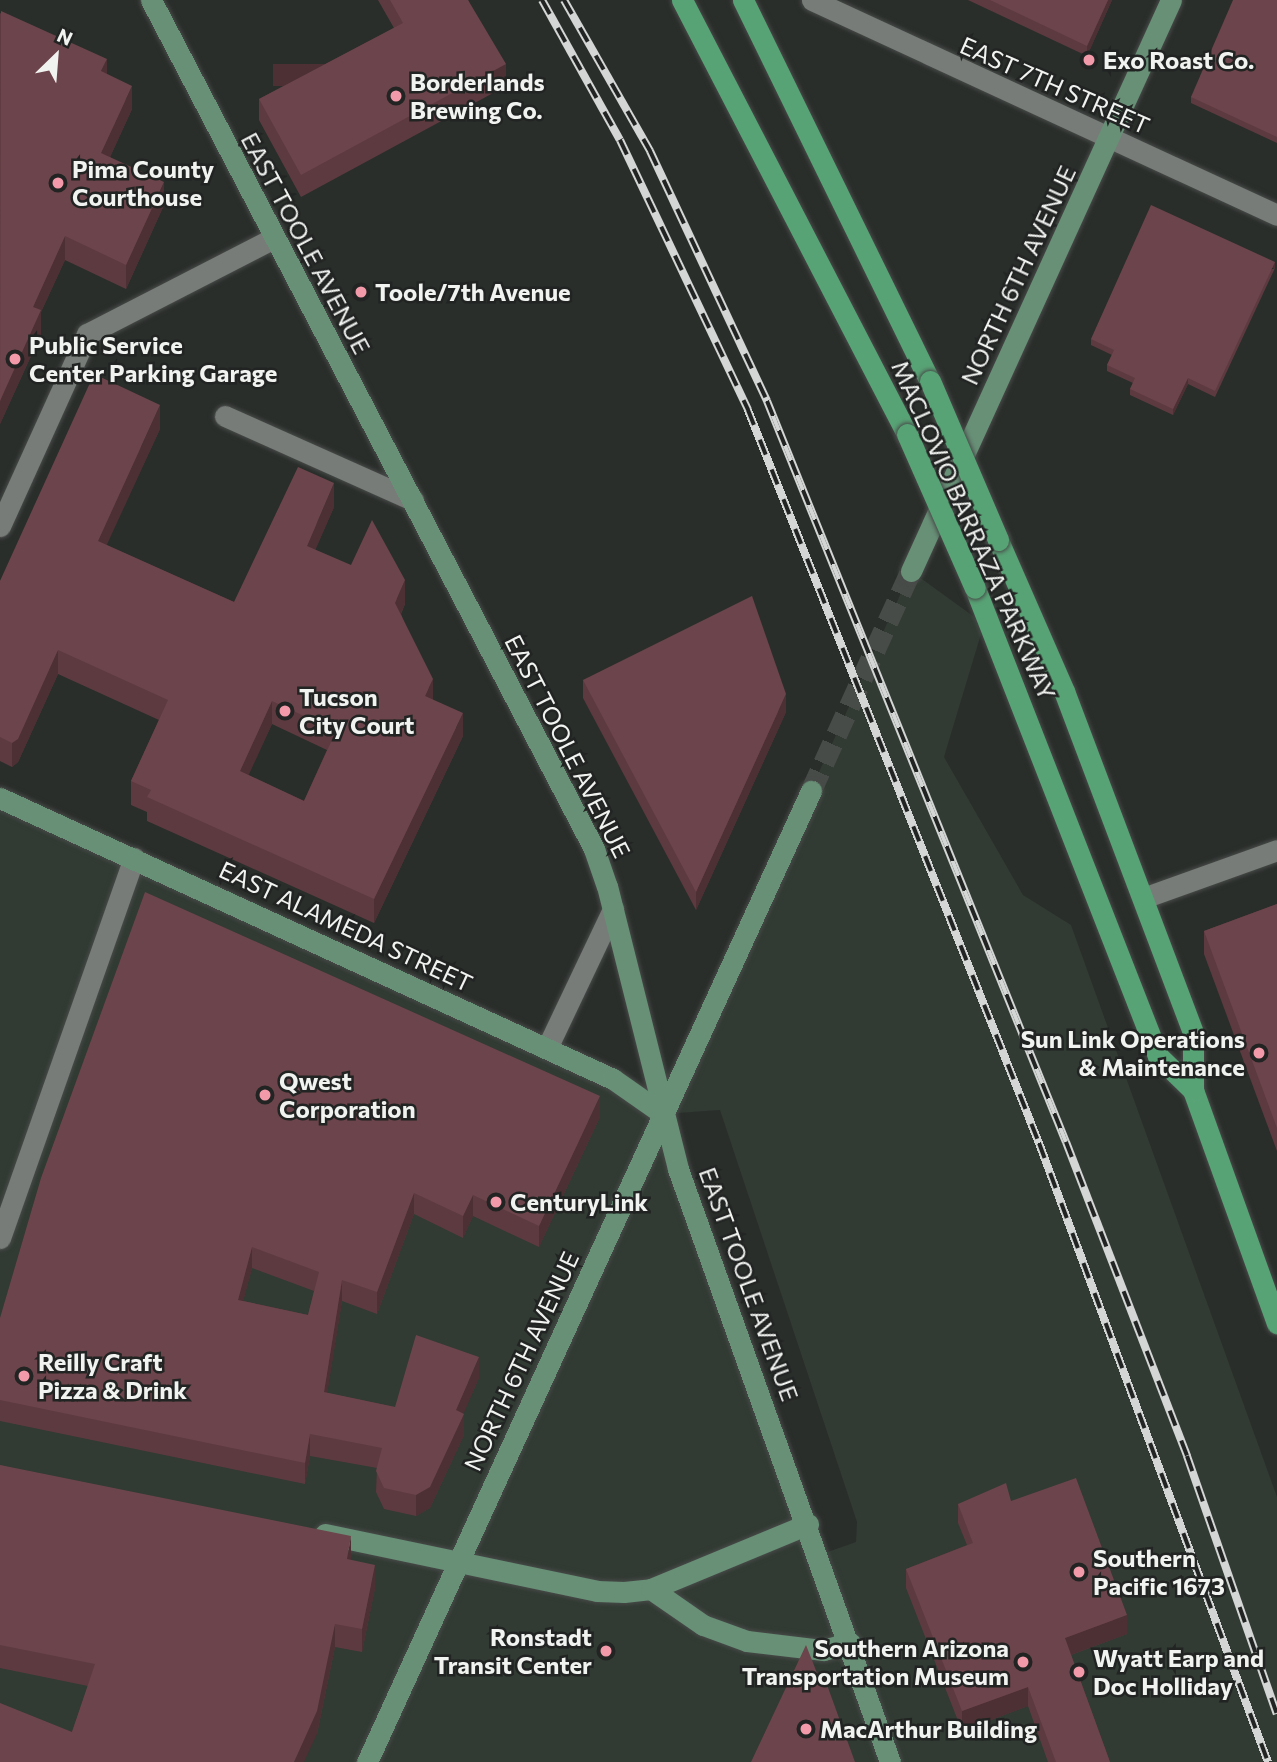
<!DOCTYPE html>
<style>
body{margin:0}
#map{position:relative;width:1277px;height:1762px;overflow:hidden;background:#2a2e2b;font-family:Commissioner,sans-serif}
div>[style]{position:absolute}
.built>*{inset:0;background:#313a33}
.secondary-tunnel>*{height:21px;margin-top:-10.5px;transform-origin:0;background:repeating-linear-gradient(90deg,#484c49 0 21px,transparent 0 31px)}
.roads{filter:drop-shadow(0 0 2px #484b49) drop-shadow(0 0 2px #484b49)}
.street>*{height:21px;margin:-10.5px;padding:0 10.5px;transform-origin:10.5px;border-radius:10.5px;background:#777c78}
.secondary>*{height:21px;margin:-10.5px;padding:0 10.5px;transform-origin:10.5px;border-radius:10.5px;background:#689077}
.primary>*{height:21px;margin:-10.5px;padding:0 10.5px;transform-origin:10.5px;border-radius:10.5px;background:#58a376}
.rail>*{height:8px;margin-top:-4px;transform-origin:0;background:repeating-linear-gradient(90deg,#212422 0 16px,#d3d6d4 0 32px);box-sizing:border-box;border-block:2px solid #d3d6d4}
.bridges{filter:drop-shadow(0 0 2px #484b49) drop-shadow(0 0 2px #484b49)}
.primary-bridge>*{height:21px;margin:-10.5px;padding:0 10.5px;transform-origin:10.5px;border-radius:10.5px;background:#58a376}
.wall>*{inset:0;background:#5d3a40}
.shaded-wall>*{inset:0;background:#4c3034;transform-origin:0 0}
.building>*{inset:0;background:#6c444b}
.dots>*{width:19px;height:19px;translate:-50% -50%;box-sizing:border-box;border:4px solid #212422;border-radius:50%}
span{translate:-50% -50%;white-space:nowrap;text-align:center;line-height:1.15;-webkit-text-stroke:5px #212422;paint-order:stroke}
.poi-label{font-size:24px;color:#f1f3f1;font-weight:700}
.left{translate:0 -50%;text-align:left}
.right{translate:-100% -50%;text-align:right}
.street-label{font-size:24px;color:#f1f3f1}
.north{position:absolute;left:21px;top:21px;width:70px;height:70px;-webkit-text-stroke:5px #212422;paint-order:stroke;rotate:25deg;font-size:19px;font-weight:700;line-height:28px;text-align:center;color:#f1f3f1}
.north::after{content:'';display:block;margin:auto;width:24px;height:32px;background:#f1f3f1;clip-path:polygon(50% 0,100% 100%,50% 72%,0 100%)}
</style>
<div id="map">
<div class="built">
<div style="clip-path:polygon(evenodd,911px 571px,984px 624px,944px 757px,1023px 895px,1071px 925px,1277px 1497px,1277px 1762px,0 1762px,0 798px,663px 1113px,911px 571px,720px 1110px,857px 1522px,856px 1542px,819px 1555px,663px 1114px,720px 1110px)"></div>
</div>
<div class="secondary-tunnel">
<div style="left:811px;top:791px;width:242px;rotate:-65.6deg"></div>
</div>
<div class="roads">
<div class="street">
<div style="left:812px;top:0;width:512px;rotate:24.81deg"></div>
<div style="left:225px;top:416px;width:206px;rotate:24.1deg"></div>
<div style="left:0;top:526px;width:211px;rotate:-65.6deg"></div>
<div style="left:87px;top:334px;width:208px;rotate:-27.2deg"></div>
<div style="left:1143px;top:898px;width:142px;rotate:-19.7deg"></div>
<div style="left:547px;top:1048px;width:154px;rotate:-64.6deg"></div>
<div style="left:0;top:1238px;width:403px;rotate:-70.6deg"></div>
</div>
<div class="secondary">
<div style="left:151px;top:0;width:958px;rotate:62.44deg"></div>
<div style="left:594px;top:849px;width:39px;rotate:71deg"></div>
<div style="left:607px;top:886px;width:292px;rotate:75.9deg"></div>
<div style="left:678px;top:1169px;width:630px;rotate:70.33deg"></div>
<div style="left:911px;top:571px;width:627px;rotate:-65.52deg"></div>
<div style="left:0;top:798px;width:674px;rotate:24.63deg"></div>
<div style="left:613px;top:1079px;width:61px;rotate:35deg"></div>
<div style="left:325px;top:1534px;width:278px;rotate:11.8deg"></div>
<div style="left:597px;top:1591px;width:27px;rotate:2deg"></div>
<div style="left:624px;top:1592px;width:27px;rotate:-6deg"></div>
<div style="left:651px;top:1589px;width:170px;rotate:-22.5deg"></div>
<div style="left:651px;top:1589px;width:63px;rotate:34.7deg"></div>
<div style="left:703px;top:1625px;width:47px;rotate:20deg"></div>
<div style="left:747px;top:1641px;width:77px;rotate:6.8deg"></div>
<div style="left:823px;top:1650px;width:28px;rotate:-15deg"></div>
<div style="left:367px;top:1762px;width:1068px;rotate:-65.43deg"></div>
</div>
<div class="primary">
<div style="left:682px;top:0;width:489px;rotate:62.6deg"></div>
<div style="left:743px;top:0;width:424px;rotate:63.9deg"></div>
<div style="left:998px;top:540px;width:165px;rotate:66.4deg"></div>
<div style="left:1064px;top:691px;width:366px;rotate:69.3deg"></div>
<div style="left:1193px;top:1033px;width:57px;rotate:90deg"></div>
<div style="left:1193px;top:1090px;width:248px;rotate:70.2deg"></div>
<div style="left:975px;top:588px;width:503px;rotate:68.64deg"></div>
<div style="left:1158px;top:1056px;width:49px;rotate:44.2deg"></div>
</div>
</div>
<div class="rail">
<div style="left:542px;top:0;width:160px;rotate:60.9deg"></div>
<div style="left:620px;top:140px;width:299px;rotate:64.6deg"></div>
<div style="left:748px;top:410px;width:789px;rotate:68.35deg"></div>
<div style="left:1039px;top:1143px;width:660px;rotate:69.7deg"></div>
<div style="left:564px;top:0;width:174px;rotate:60.3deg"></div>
<div style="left:650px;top:151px;width:276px;rotate:64.9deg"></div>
<div style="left:767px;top:401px;width:799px;rotate:68.03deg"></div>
<div style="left:1066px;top:1142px;width:337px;rotate:68.9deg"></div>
<div style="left:1187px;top:1456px;width:273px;rotate:70.8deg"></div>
</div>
<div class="bridges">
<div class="primary-bridge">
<div style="left:930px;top:381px;width:173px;rotate:66.8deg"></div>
<div style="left:907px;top:434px;width:168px;rotate:66.2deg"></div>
</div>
</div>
<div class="wall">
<div style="clip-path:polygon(378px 0,468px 0,506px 86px,301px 197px,259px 120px,259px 99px,394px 28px)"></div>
<div style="clip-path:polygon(968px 0,1112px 0,1087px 56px)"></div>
<div style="clip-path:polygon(1277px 0,1277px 143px,1191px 103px,1191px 97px)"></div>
<div style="clip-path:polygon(0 13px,107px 74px,132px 109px,110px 157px,164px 205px,126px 289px,65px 260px,41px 312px,41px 334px,0 424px)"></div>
<div style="clip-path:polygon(1275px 268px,1215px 397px,1188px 384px,1173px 415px,1130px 395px,1130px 389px,1133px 383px,1107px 371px,1107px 365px,1112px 355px,1091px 345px,1091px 339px)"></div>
<div style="clip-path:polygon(evenodd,160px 429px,106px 545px,234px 602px,334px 507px,315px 550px,405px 604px,401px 614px,433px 700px,463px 736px,374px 923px,147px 821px,147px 812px,131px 805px,131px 781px,159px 720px,58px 674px,18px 762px,12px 767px,0 761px,0 581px,160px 429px,272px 724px,327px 750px,304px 801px,248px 775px,272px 724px)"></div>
<div style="clip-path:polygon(583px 680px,786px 712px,696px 910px,583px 698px)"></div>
<div style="clip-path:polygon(1277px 904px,1277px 1151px,1204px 954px,1204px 931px)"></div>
<div style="clip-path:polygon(evenodd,600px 1117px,539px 1247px,473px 1216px,463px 1238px,414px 1214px,377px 1314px,342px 1301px,327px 1393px,395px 1407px,479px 1378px,463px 1414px,464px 1435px,430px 1508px,416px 1516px,384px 1509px,376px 1492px,377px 1468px,310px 1456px,305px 1484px,0 1421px,0 1318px,600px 1117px,252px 1268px,314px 1291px,308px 1315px,243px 1301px,252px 1268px)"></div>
<div style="clip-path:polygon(0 1465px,351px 1560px,375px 1588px,362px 1652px,335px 1647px,317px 1734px,72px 1732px,88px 1686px,0 1668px)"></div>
<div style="clip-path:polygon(1011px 1501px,1127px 1634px,1071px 1655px,1110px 1762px,1048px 1762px,1028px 1706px,962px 1731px,906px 1588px,906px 1569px,967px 1545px,958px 1523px,958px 1504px)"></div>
</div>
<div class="shaded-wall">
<div style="clip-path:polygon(1108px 0,1112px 0,1087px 56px,1087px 46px)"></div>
<div style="clip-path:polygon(107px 59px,107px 82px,101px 71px)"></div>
<div style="left:506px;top:64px;width:22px;height:233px;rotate:90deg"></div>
<div style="clip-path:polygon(132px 86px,132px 109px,101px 177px,101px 153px)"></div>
<div style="clip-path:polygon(164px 182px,164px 205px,126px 289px,126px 265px)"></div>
<div style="clip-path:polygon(65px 236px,65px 260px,41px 312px,41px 334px,0 424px,0 401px,33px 307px)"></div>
<div style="left:1275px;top:262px;width:6px;height:142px;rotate:90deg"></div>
<div style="clip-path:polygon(1188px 378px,1188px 384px,1173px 415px,1173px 409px)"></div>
<div style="clip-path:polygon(160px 405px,160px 429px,98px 564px,98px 541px)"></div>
<div style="clip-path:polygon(334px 483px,334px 507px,307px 569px,307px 546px)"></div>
<div style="clip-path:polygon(405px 580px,405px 604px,395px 626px,395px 603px)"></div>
<div style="clip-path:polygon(58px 650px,58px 674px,18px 762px,12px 767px,12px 743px)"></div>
<div style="clip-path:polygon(433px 679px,433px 702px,425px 696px)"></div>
<div style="clip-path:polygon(786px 694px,786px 712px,696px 910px,696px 892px)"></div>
<div style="clip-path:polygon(272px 701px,272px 724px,240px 794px,240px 771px)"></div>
<div style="clip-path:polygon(463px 713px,463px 736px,374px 923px,374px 899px)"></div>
<div style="clip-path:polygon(600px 1096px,600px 1117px,539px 1247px,539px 1226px)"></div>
<div style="clip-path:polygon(414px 1193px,414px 1214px,377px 1314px,377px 1292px)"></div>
<div style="clip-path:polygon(473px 1195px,473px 1216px,463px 1238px,463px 1216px)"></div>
<div style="clip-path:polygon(252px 1247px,252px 1268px,238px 1321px,238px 1300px)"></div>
<div style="clip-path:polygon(342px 1280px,342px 1301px,324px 1413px,324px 1392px)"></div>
<div style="clip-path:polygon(479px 1357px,479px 1378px,456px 1431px,456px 1410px)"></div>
<div style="clip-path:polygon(464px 1414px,464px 1435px,430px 1508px,416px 1516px,416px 1495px)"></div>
<div style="clip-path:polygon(310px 1434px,310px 1456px,305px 1484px,305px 1463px)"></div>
<div style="clip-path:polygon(351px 1536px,351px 1559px,347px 1582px,347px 1559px)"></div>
<div style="clip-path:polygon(375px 1565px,375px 1588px,362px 1652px,362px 1629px)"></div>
<div style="clip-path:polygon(1127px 1615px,1127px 1634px,1065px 1657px,1065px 1638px)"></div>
<div style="clip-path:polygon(335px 1624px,335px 1647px,317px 1734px,304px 1762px,294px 1762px)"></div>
<div style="clip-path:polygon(1028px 1687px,1028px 1706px,962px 1731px,962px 1711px)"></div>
</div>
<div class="building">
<div style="clip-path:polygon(390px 0,468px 0,506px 64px,301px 175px,259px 99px,403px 23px)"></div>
<div style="clip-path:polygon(990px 0,1108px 0,1087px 46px)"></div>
<div style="clip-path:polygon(1233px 0,1277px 0,1277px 137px,1191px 97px)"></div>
<div style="clip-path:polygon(1px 11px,107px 59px,101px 71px,132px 86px,101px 153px,164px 182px,126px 265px,65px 236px,33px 307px,41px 310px,0 401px)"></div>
<div style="clip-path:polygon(1151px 205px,1275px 262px,1215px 391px,1188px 378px,1173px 409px,1130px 389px,1135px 378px,1107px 365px,1114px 350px,1091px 339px)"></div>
<div style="clip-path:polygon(evenodd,94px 374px,160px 405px,98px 541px,234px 602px,298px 467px,334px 483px,307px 546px,351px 565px,372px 520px,405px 580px,395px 603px,433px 679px,425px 696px,463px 713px,374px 899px,147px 797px,151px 790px,131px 781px,168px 700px,58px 650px,18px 739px,12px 743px,0 737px,0 581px,94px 374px,272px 701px,336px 731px,304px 801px,240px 771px,272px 701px)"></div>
<div style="clip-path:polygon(752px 596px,786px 694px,696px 892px,583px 680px)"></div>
<div style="clip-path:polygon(evenodd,145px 892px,600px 1096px,539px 1226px,473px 1195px,463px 1216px,414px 1193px,377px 1292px,342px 1280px,324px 1392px,395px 1407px,416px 1335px,479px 1357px,456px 1410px,464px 1414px,430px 1487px,416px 1495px,384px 1488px,376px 1471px,382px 1448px,310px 1434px,305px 1463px,0 1400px,0 1318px,41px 1178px,145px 892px,252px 1247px,319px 1272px,308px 1315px,238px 1300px,252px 1247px)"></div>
<div style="clip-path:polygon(1277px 904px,1277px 1128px,1204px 931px)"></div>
<div style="clip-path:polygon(0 1465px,351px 1536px,347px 1559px,375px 1565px,362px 1629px,335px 1624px,317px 1711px,294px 1762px,0 1762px,0 1703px,72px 1732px,95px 1664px,0 1645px)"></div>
<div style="clip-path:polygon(1076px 1478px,1127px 1615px,1065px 1638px,1110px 1762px,1056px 1762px,1028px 1687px,962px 1711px,906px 1569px,973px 1543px,958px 1504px,1006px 1483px,1011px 1501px)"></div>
<div style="clip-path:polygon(806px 1645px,817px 1673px,822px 1671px,855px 1762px,751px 1762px)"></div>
</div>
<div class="dots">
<div style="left:1089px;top:60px;background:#f39aaa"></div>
<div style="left:396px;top:96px;background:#f39aaa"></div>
<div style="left:58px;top:183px;background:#f39aaa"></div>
<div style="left:361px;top:292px;background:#f39aaa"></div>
<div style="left:15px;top:359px;background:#f39aaa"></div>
<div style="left:285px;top:711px;background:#f39aaa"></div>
<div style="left:1259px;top:1053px;background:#f39aaa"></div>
<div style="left:265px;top:1095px;background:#f39aaa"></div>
<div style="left:496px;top:1202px;background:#f39aaa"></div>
<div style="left:24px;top:1376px;background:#f39aaa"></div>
<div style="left:1079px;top:1572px;background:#f39aaa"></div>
<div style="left:606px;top:1651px;background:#f39aaa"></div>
<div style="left:1023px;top:1662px;background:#f39aaa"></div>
<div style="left:1079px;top:1672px;background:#f39aaa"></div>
<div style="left:806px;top:1729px;background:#f39aaa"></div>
</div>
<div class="poi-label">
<span class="left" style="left:1103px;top:60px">Exo Roast Co.</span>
<span class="left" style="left:410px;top:96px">Borderlands<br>Brewing Co.</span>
<span class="left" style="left:72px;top:183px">Pima County<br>Courthouse</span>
<span class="left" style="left:375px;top:292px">Toole/7th Avenue</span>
<span class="left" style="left:29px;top:359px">Public Service<br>Center Parking Garage</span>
<span class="left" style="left:299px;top:711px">Tucson<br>City Court</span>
<span class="right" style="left:1245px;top:1053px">Sun Link Operations<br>&amp; Maintenance</span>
<span class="left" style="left:279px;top:1095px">Qwest<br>Corporation</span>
<span class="left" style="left:510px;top:1202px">CenturyLink</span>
<span class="left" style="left:38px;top:1376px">Reilly Craft<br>Pizza &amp; Drink</span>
<span class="left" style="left:1093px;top:1572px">Southern<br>Pacific 1673</span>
<span class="right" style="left:592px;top:1651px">Ronstadt<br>Transit Center</span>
<span class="right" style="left:1009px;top:1662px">Southern Arizona<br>Transportation Museum</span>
<span class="left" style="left:1093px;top:1672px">Wyatt Earp and<br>Doc Holliday</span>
<span class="left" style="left:820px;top:1729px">MacArthur Building</span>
</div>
<div class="street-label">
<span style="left:1055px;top:85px;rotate:24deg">EAST 7TH STREET</span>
<span style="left:306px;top:243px;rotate:62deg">EAST TOOLE AVENUE</span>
<span style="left:1018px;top:275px;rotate:-65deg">NORTH 6TH AVENUE</span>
<span style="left:974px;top:530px;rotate:66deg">MACLOVIO BARRAZA PARKWAY</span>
<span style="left:568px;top:746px;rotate:63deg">EAST TOOLE AVENUE</span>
<span style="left:346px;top:926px;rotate:25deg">EAST ALAMEDA STREET</span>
<span style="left:749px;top:1284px;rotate:70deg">EAST TOOLE AVENUE</span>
<span style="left:521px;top:1361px;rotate:-65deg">NORTH 6TH AVENUE</span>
</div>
<div class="north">N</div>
</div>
